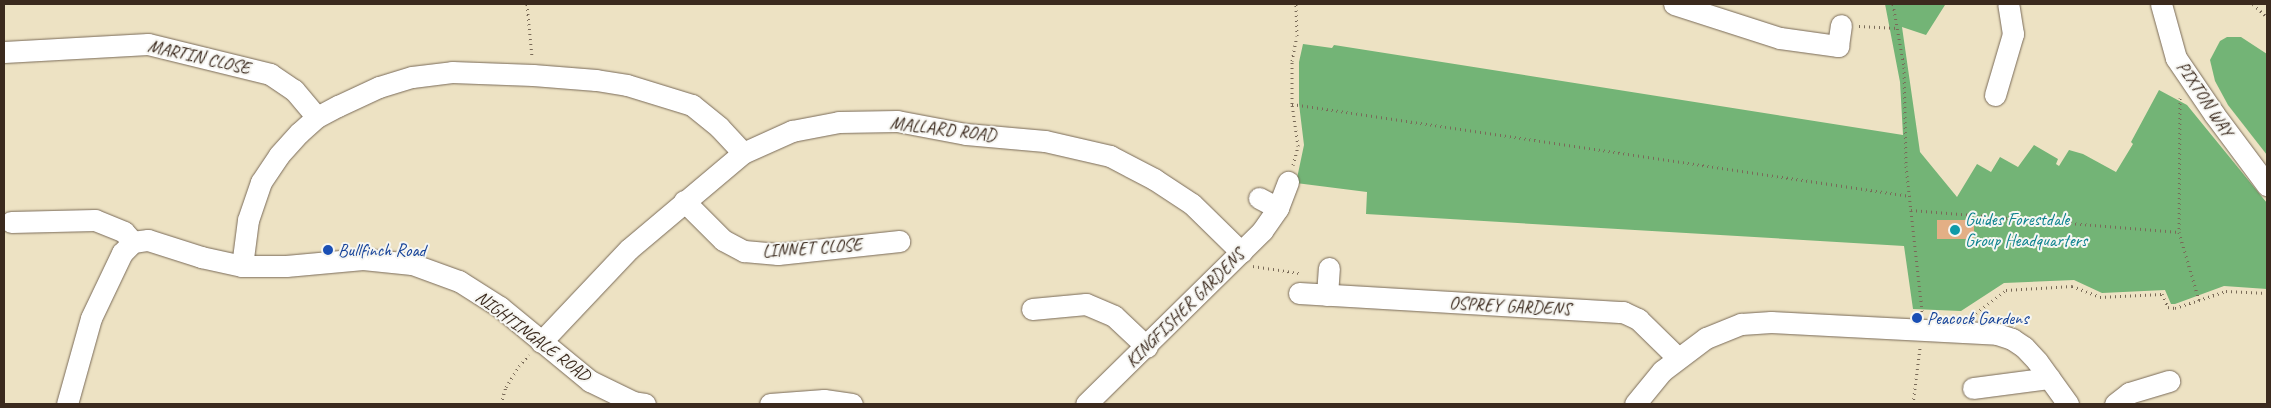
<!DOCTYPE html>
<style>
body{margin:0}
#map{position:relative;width:2271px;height:408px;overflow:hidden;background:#ede2c3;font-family:Caveat,sans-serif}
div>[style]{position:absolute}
.forest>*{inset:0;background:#73b476}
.building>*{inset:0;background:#e3af85;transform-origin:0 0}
.path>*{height:3px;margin-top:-1.5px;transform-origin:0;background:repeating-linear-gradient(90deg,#796a58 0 1px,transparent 0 5px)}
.roads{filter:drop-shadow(0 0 1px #796a58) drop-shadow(0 0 1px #796a58)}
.minor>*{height:21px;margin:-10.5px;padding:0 10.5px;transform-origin:10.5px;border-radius:10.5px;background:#fff}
.dots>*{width:14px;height:14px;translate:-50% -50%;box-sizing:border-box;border:2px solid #f6f6f2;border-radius:50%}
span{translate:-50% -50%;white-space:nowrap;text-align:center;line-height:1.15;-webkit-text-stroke:4px #f6f6f2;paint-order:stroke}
.street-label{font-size:18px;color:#3b2a1e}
.culture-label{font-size:18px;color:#0d838f}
.left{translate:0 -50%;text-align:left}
.transit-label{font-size:18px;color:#164399}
.frame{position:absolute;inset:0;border:5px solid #3b2a1e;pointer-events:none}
</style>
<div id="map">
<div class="forest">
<div style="clip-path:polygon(1885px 4px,1945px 5px,1926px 35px,1902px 27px,1920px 152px,1957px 197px,1977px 164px,1991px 172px,2000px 157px,2018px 167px,2034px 145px,2058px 159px,2056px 164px,2059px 166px,2069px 150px,2083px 154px,2116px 172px,2133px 144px,2131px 142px,2159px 90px,2187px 105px,2267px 203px,2267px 289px,2224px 286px,2175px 304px,2171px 304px,2165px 290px,2102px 293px,2074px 280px,2004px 283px,1961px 311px,1913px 309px,1904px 246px,1366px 214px,1367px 192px,1296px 183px,1304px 145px,1299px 104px,1299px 62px,1303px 44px,1332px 48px,1334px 45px,1903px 135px,1900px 82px)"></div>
<div style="clip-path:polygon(2227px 37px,2241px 37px,2267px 54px,2267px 155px,2228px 105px,2215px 81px,2210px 60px,2220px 41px)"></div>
</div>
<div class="building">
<div style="left:1937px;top:220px;width:37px;height:19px"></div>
</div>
<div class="path">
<div style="left:527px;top:4px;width:53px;rotate:84.6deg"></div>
<div style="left:1893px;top:4px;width:64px;rotate:80.1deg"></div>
<div style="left:1904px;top:67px;width:99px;rotate:88.8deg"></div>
<div style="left:1906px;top:166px;width:147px;rotate:83.7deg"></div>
<div style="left:2253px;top:4px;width:19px;rotate:43deg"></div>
<div style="left:1859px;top:26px;width:39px;rotate:3deg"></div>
<div style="left:2180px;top:98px;width:134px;rotate:90.4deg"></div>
<div style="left:2179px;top:232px;width:71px;rotate:73.6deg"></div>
<div style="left:1292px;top:104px;width:625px;rotate:8.47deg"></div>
<div style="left:1293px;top:165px;width:20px;rotate:-75deg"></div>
<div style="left:1298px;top:146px;width:42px;rotate:-98.1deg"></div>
<div style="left:1292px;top:104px;width:43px;rotate:-90deg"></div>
<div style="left:1292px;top:61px;width:25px;rotate:-79deg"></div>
<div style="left:1297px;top:36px;width:32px;rotate:-92deg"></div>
<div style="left:1911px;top:210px;width:269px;rotate:4.7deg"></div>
<div style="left:1253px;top:266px;width:47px;rotate:8.7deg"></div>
<div style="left:1976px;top:313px;width:38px;rotate:-37deg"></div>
<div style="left:2006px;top:290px;width:66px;rotate:-3.5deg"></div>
<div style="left:2072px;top:286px;width:30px;rotate:21deg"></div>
<div style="left:2100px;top:297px;width:62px;rotate:-2.8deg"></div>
<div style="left:2162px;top:294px;width:14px;rotate:65deg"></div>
<div style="left:2168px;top:307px;width:7px;rotate:8deg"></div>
<div style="left:2175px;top:308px;width:54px;rotate:-18.4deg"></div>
<div style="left:2226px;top:291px;width:41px;rotate:2.8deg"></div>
<div style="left:501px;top:404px;width:18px;rotate:-74deg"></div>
<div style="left:506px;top:387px;width:25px;rotate:-58deg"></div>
<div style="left:519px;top:366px;width:15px;rotate:-48deg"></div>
<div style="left:1913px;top:404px;width:56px;rotate:-82.9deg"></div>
</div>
<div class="roads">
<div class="minor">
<div style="left:1674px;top:4px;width:111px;rotate:17.8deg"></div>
<div style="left:1780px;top:38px;width:59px;rotate:7.9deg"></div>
<div style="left:1838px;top:46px;width:21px;rotate:-82deg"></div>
<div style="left:2161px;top:4px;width:56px;rotate:74.5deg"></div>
<div style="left:2176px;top:58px;width:68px;rotate:55.8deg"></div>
<div style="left:2214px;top:114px;width:89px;rotate:53.3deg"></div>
<div style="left:4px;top:52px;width:144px;rotate:-3.2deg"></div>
<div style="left:148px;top:44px;width:126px;rotate:13.8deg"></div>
<div style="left:270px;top:74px;width:29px;rotate:34deg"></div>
<div style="left:294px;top:90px;width:35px;rotate:50deg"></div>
<div style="left:1995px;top:95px;width:64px;rotate:-73.6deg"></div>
<div style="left:2013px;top:34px;width:30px;rotate:-99deg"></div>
<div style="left:1259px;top:198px;width:21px;rotate:28deg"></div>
<div style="left:684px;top:201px;width:55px;rotate:45deg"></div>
<div style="left:723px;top:240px;width:24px;rotate:28deg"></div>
<div style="left:744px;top:251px;width:34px;rotate:5deg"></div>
<div style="left:778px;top:254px;width:122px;rotate:-6.1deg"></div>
<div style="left:11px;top:222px;width:84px;rotate:-1.4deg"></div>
<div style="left:95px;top:220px;width:31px;rotate:22deg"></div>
<div style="left:124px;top:232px;width:13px;rotate:48deg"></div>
<div style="left:133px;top:242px;width:15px;rotate:-8deg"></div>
<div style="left:148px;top:240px;width:56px;rotate:17.8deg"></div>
<div style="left:201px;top:257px;width:42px;rotate:12.4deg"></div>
<div style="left:242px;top:266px;width:44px"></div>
<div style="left:286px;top:266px;width:77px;rotate:-5.2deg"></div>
<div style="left:363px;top:259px;width:49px;rotate:5.8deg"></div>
<div style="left:412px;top:264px;width:50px;rotate:19.9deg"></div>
<div style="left:459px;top:281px;width:49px;rotate:32.4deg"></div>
<div style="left:500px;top:307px;width:117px;rotate:39.4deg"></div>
<div style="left:590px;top:381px;width:48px;rotate:26deg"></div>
<div style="left:633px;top:402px;width:12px;rotate:9deg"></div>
<div style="left:242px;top:266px;width:46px;rotate:-82.6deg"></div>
<div style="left:248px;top:220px;width:40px;rotate:-71.1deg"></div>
<div style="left:261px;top:182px;width:32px;rotate:-56deg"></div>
<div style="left:279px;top:155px;width:30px;rotate:-48deg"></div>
<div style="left:299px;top:133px;width:24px;rotate:-42deg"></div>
<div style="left:317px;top:117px;width:24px;rotate:-28deg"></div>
<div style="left:338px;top:106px;width:45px;rotate:-24.9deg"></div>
<div style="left:379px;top:87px;width:34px;rotate:-17deg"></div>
<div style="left:412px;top:77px;width:40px;rotate:-7.1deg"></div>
<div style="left:452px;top:72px;width:81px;rotate:2.1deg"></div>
<div style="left:533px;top:75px;width:63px;rotate:4.5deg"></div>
<div style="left:596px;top:80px;width:31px;rotate:9deg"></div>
<div style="left:627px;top:85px;width:68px;rotate:17.1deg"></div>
<div style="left:692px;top:105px;width:35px;rotate:39deg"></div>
<div style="left:719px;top:127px;width:35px;rotate:47deg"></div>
<div style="left:1299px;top:293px;width:325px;rotate:3.4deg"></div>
<div style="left:1623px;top:312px;width:17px;rotate:25deg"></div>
<div style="left:1638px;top:319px;width:54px;rotate:44.3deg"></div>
<div style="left:1327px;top:295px;width:27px;rotate:-86deg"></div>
<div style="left:1032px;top:309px;width:54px;rotate:-5.3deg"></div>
<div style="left:1086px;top:304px;width:30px;rotate:23deg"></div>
<div style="left:1114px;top:316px;width:45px;rotate:43.2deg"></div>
<div style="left:541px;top:342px;width:128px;rotate:-46.6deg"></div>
<div style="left:629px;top:249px;width:149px;rotate:-40.1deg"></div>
<div style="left:743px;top:153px;width:54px;rotate:-24.2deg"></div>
<div style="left:792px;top:131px;width:48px;rotate:-10.8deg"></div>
<div style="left:839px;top:122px;width:58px;rotate:-1deg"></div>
<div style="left:897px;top:121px;width:70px;rotate:10.7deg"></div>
<div style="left:966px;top:134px;width:79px;rotate:5.1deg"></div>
<div style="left:1045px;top:141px;width:67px;rotate:13deg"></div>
<div style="left:1110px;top:156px;width:50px;rotate:27.6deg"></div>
<div style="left:1154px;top:179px;width:45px;rotate:33.3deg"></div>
<div style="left:1192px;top:204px;width:69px;rotate:44.4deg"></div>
<div style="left:1973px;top:388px;width:77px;rotate:-7.5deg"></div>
<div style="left:67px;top:404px;width:89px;rotate:-74.4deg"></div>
<div style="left:91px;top:318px;width:72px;rotate:-64.5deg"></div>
<div style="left:122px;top:253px;width:16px;rotate:-45deg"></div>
<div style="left:770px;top:404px;width:54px;rotate:-4.2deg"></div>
<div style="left:824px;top:400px;width:28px;rotate:8deg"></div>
<div style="left:1086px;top:404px;width:247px;rotate:-44.5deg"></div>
<div style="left:1262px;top:231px;width:28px;rotate:-55deg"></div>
<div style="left:1278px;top:208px;width:28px;rotate:-69deg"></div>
<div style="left:1635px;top:404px;width:43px;rotate:-50.7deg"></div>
<div style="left:1662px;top:371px;width:55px;rotate:-36.9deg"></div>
<div style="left:1706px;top:338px;width:38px;rotate:-22deg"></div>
<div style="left:1741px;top:324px;width:30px;rotate:-4deg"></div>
<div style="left:1771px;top:322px;width:226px;rotate:3deg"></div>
<div style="left:1997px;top:334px;width:16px;rotate:18deg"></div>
<div style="left:2012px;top:339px;width:14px;rotate:34deg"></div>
<div style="left:2024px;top:347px;width:19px;rotate:47deg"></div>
<div style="left:2037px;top:361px;width:53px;rotate:54.2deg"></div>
<div style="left:2115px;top:404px;width:18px;rotate:-38deg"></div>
<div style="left:2129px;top:393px;width:42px;rotate:-16.7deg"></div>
</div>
</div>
<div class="dots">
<div style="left:1955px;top:230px;background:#0f9aa8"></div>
<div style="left:328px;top:250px;background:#1a4fb4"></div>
<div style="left:1917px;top:318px;background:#1a4fb4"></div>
</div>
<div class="street-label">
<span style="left:199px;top:57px;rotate:13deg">MARTIN CLOSE</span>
<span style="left:2205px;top:99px;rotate:56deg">PIXTON WAY</span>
<span style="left:943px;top:129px;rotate:7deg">MALLARD ROAD</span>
<span style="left:812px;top:248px;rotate:-4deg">LINNET CLOSE</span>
<span style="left:1510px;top:306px;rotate:3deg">OSPREY GARDENS</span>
<span style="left:1185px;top:308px;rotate:-45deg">KINGFISHER GARDENS</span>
<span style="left:533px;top:336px;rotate:37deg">NIGHTINGALE ROAD</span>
</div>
<div class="culture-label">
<span class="left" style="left:1965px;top:230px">Guides Forestdale<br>Group Headquarters</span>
</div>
<div class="transit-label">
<span class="left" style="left:338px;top:250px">Bullfinch Road</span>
<span class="left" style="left:1927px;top:318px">Peacock Gardens</span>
</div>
<div class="frame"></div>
</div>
